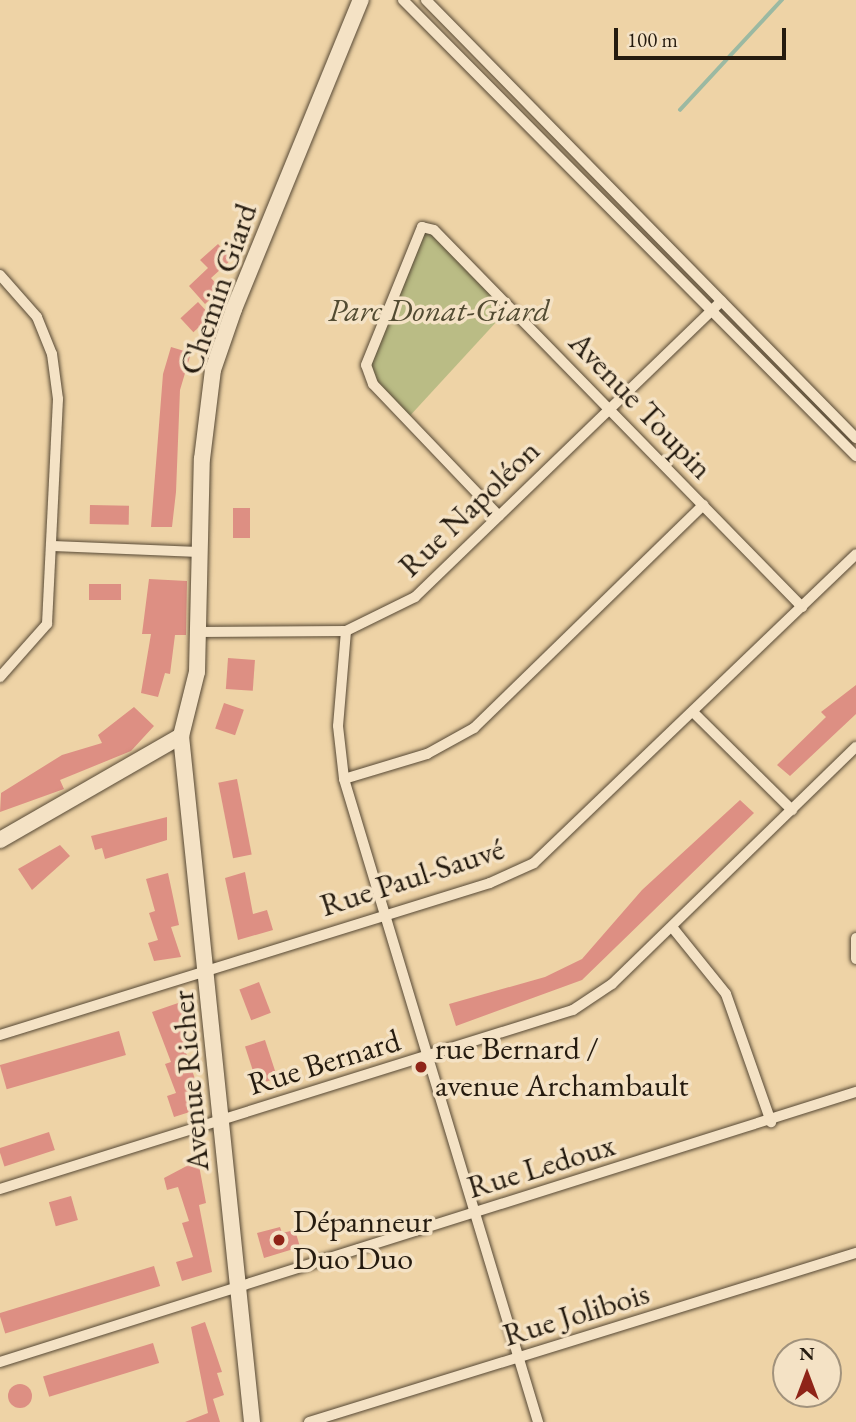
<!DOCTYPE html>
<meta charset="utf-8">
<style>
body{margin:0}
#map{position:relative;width:856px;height:1422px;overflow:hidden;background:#eed3a6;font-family:"EB Garamond",serif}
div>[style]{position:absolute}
.green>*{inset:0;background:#babc85}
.stream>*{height:3.5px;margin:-1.75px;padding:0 1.75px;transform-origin:1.75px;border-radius:1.75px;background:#9bb9a2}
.building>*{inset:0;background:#dd8f83;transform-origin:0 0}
.round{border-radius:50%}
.roads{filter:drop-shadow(0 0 2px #574935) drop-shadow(0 0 2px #574935)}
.street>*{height:10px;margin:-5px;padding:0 5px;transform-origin:5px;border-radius:5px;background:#f4e2c5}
.secondary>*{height:16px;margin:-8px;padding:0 8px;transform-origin:8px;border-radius:8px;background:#f4e2c5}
.dots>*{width:19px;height:19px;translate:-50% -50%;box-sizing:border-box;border:4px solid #f4e2c5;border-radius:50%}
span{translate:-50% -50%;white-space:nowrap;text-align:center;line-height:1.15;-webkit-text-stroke:7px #f4e2c5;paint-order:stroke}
.street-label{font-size:32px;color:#251b0f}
.park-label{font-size:32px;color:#524b32;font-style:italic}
.poi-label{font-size:32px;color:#251b0f}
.left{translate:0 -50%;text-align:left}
.north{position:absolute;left:772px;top:1338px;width:70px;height:70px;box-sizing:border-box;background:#f4e2c5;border:2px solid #a1927c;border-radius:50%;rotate:0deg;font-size:19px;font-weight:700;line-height:28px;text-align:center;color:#251b0f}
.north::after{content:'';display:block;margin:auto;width:24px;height:32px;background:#8f2418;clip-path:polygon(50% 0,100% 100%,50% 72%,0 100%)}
.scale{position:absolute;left:614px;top:28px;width:172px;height:32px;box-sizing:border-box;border:4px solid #251b0f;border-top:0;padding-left:9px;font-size:21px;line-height:24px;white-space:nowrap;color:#251b0f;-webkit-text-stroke:5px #f4e2c5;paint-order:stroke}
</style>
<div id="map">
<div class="green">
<div style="clip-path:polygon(434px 230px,510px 307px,407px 419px,373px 384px,366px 358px,414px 235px)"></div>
</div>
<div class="stream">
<div style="left:680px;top:110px;width:150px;rotate:-47.2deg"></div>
</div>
<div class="building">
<div style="clip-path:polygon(218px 244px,232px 259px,211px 278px,221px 289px,205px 304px,189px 286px,208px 268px,200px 260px)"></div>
<div style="left:198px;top:302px;width:19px;height:24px;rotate:47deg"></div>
<div style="clip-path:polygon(171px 347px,191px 353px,180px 390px,176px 492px,172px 527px,151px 527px,163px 374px)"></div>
<div style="left:90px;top:505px;width:39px;height:19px;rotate:1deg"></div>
<div style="left:233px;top:508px;width:17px;height:30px"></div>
<div style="clip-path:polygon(149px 579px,187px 581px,186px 635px,175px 635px,170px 674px,165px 673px,158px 697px,141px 693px,151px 634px,142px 634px)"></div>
<div style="left:89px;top:584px;width:32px;height:16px"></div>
<div style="left:228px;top:658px;width:27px;height:31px;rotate:4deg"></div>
<div style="clip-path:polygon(856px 685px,856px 714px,790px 776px,777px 765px,826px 717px,821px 712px)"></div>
<div style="left:224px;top:703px;width:21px;height:27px;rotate:19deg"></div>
<div style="clip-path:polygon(134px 707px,154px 726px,131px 751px,60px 780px,64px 789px,0 812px,1px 793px,62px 755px,102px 743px,98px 735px)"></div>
<div style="left:237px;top:779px;width:77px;height:19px;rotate:79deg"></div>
<div style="clip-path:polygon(740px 800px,754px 813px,582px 980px,456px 1026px,449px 1004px,545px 977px,582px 959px,642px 890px)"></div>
<div style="clip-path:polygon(167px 817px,167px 840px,105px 859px,102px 848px,95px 850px,91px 836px)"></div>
<div style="clip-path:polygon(60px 845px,70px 856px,32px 890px,18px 869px)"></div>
<div style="clip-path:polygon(245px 872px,253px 914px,267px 910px,273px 930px,238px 940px,225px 878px)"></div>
<div style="clip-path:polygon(168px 873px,179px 925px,171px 927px,181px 957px,154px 961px,148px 943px,158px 940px,149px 913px,155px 911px,146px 879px)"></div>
<div style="left:259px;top:982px;width:33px;height:21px;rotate:69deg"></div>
<div style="clip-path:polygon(181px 1002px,189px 1025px,183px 1027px,191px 1048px,185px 1050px,195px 1079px,187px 1082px,196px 1110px,174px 1117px,167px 1096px,176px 1093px,165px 1064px,171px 1062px,152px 1012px)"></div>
<div style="left:119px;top:1031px;width:25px;height:124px;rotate:74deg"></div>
<div style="left:265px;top:1040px;width:40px;height:21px;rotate:72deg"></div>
<div style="left:49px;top:1132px;width:19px;height:53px;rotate:72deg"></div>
<div style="clip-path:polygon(198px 1160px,206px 1203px,199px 1205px,212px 1272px,182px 1281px,176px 1262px,193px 1257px,182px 1223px,189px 1221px,178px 1187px,167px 1190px,164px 1178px)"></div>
<div style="left:71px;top:1196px;width:25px;height:23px;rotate:74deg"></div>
<div style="clip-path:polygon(280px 1227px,282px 1233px,295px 1230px,300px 1247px,264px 1258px,257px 1233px)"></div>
<div style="left:154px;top:1266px;width:21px;height:162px;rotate:73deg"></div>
<div style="clip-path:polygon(205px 1322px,222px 1372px,217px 1373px,224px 1395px,213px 1399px,220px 1422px,185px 1422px,208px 1413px,191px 1327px)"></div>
<div style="left:153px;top:1343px;width:21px;height:115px;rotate:73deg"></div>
<div class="round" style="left:8px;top:1384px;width:24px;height:24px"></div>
</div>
<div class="roads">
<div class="street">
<div style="left:403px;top:0;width:643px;rotate:45.19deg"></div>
<div style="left:426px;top:0;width:614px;rotate:45.53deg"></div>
<div style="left:0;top:275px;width:56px;rotate:48.6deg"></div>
<div style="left:37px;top:317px;width:40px;rotate:68deg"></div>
<div style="left:52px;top:354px;width:45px;rotate:82.4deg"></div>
<div style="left:58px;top:399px;width:225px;rotate:92.8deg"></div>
<div style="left:47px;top:624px;width:71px;rotate:131.6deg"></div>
<div style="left:499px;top:516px;width:182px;rotate:-133.7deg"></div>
<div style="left:373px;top:384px;width:20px;rotate:-110deg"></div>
<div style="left:366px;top:365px;width:149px;rotate:-67.9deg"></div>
<div style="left:422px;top:227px;width:12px;rotate:14deg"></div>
<div style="left:434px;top:230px;width:527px;rotate:45.69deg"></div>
<div style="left:52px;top:546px;width:148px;rotate:2.3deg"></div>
<div style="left:346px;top:631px;width:95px;rotate:94.8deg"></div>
<div style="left:338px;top:726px;width:53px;rotate:83.5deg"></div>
<div style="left:344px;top:779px;width:672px;rotate:73.21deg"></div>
<div style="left:198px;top:632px;width:148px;rotate:-0.4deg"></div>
<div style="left:346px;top:631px;width:77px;rotate:-26.2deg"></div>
<div style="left:415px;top:597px;width:426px;rotate:-44deg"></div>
<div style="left:694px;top:713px;width:138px;rotate:44.7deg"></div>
<div style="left:344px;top:779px;width:87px;rotate:-16.8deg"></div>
<div style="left:427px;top:754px;width:54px;rotate:-29deg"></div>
<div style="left:474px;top:728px;width:320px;rotate:-44.2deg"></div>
<div style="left:672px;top:927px;width:86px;rotate:51.1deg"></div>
<div style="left:726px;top:994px;width:136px;rotate:70.6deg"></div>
<div style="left:856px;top:938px;width:21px;rotate:90deg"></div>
<div style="left:0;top:1035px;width:513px;rotate:-17.23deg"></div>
<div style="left:490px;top:883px;width:48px;rotate:-24.4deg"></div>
<div style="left:534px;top:863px;width:446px;rotate:-43.8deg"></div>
<div style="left:0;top:1189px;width:600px;rotate:-17.35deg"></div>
<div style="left:573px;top:1010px;width:47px;rotate:-33.7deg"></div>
<div style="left:612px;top:984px;width:340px;rotate:-44.2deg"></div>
<div style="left:0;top:1362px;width:898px;rotate:-17.51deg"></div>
<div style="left:309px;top:1422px;width:573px;rotate:-17.17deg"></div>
</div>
<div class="secondary">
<div style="left:0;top:840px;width:209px;rotate:-29.9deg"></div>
<div style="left:252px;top:1422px;width:690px;rotate:-95.91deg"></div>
<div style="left:181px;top:736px;width:66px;rotate:-76deg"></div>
<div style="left:197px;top:672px;width:213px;rotate:-88.7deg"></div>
<div style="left:202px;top:459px;width:90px;rotate:-83deg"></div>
<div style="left:213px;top:370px;width:65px;rotate:-71deg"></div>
<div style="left:234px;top:309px;width:334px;rotate:-67.7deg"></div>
</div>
</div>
<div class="dots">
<div style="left:421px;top:1067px;background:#8f2418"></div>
<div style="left:279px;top:1240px;background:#8f2418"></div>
</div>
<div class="street-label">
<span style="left:218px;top:289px;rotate:-71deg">Chemin Giard</span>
<span style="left:641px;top:405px;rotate:46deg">Avenue Toupin</span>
<span style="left:469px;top:508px;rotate:-44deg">Rue Napoléon</span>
<span style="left:412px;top:877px;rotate:-18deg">Rue Paul-Sauvé</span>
<span style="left:324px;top:1062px;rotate:-17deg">Rue Bernard</span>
<span style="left:190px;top:1081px;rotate:-95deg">Avenue Richer</span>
<span style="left:541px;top:1166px;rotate:-17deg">Rue Ledoux</span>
<span style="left:576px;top:1314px;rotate:-17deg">Rue Jolibois</span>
</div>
<div class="park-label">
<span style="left:439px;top:310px">Parc Donat-Giard</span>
</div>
<div class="poi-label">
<span class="left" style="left:435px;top:1067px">rue Bernard /<br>avenue Archambault</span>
<span class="left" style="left:293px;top:1240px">Dépanneur<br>Duo Duo</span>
</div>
<div class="north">N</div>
<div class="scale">100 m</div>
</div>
